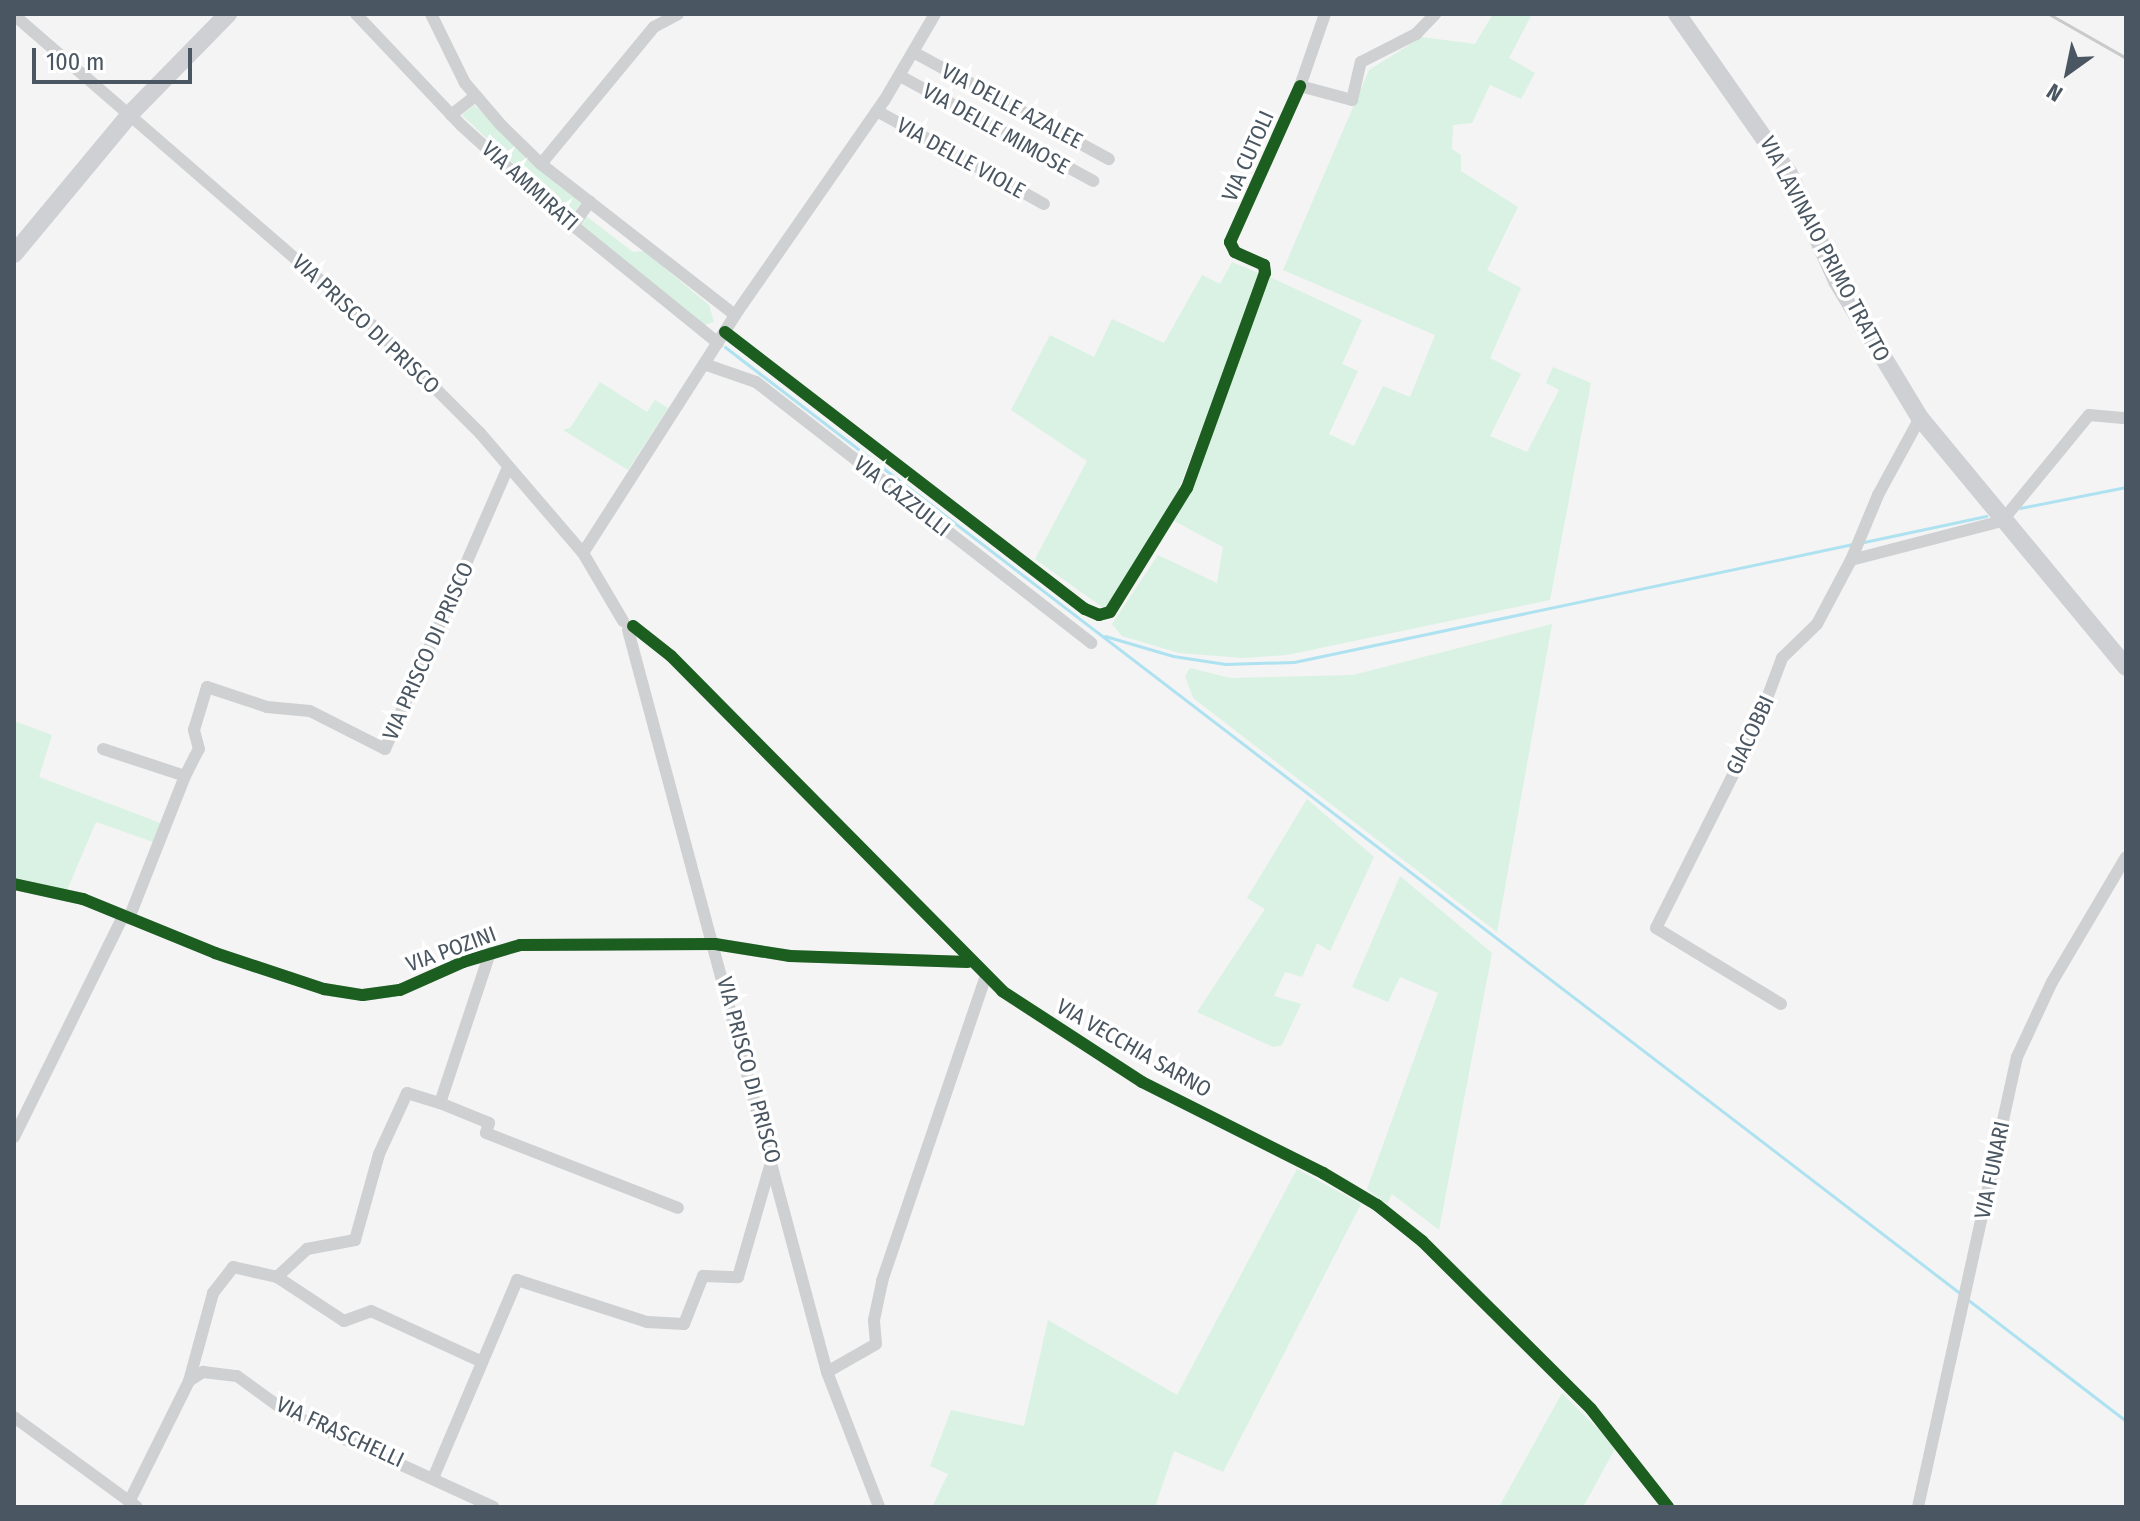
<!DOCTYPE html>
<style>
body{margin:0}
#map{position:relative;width:2140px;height:1521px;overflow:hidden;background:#f4f4f4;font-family:"Fira Sans Condensed",sans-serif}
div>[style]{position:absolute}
.green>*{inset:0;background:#d9f2e3}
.stream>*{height:3px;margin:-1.5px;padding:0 1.5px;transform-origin:1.5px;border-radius:1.5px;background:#aee2f0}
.street>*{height:12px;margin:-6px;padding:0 6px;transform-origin:6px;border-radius:6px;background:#ced0d2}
.secondary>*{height:18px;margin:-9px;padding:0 9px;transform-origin:9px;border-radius:9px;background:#ced0d4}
.rail>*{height:3px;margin:-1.5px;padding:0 1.5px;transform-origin:1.5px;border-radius:1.5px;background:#c9cacc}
.cycleway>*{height:12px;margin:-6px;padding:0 6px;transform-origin:6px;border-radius:6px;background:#1b5e20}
span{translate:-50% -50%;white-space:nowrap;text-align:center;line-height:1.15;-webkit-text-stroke:7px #fff;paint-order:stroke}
.street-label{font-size:22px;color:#4a5661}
.frame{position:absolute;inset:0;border:16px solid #4a5661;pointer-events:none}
.north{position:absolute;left:2028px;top:32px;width:80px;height:80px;-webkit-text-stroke:6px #fff;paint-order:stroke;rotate:213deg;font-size:22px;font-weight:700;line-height:32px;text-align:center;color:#4a5661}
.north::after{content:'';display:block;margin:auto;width:28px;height:36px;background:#4a5661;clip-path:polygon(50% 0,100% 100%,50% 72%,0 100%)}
.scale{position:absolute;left:32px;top:48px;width:160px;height:36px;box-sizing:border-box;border:4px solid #4a5661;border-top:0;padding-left:10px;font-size:24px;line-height:28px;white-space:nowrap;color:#4a5661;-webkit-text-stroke:6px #fff;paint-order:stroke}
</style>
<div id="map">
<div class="green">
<div style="clip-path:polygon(1493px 14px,1532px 14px,1509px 58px,1535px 73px,1521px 99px,1490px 85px,1472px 123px,1453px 125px,1452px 149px,1461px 155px,1461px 171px,1518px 207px,1487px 270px,1521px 288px,1490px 358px,1521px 374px,1490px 436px,1527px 452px,1559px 390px,1546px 383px,1553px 367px,1591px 383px,1550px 600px,1287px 655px,1243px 658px,1179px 653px,1122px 636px,1112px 624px,1158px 555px,1217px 583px,1223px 547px,1174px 521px,1188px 496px,1270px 277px,1362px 320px,1342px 364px,1358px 371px,1329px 434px,1354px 446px,1383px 386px,1410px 397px,1435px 335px,1283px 270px,1369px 70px,1422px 37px,1475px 44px)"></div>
<div style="clip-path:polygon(474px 105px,581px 203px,570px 217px,462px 115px)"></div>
<div style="clip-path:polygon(586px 216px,633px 252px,644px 251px,709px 305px,714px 322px,704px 325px,579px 225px)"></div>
<div style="clip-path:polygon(1232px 262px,1261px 274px,1178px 491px,1108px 606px,1102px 607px,1035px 559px,1087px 461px,1011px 410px,1050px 335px,1094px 357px,1112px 319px,1164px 343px,1202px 275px,1220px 284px)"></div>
<div style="clip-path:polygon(600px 382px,647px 412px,655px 400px,668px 408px,628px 470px,563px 430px,570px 428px)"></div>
<div style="clip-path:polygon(1552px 624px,1497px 932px,1193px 698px,1185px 676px,1190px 668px,1230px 678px,1353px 675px)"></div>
<div style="clip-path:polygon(14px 721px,52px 735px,39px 777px,163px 824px,156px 843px,96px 822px,67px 890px,14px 878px)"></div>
<div style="clip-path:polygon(1307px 799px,1374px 857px,1330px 951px,1317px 943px,1302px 977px,1285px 972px,1274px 996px,1301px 1004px,1282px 1045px,1273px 1047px,1197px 1012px,1265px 909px,1247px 898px)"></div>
<div style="clip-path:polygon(1400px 876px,1492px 953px,1439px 1230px,1392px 1194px,1387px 1204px,1367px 1189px,1438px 993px,1400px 977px,1388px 1002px,1352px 987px)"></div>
<div style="clip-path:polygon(1297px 1169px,1361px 1204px,1223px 1472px,1174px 1451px,1155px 1507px,932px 1507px,948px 1474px,930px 1466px,951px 1410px,1024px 1426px,1048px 1320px,1177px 1395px)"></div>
<div style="clip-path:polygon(1562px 1393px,1616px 1447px,1583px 1507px,1499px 1507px)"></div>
</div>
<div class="stream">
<div style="left:725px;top:347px;width:1557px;rotate:37.46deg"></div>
<div style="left:2020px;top:508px;width:108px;rotate:-11.2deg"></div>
<div style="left:1864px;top:542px;width:125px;rotate:-12deg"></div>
<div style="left:1105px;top:636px;width:71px;rotate:16.4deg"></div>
<div style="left:1173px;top:656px;width:53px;rotate:8.7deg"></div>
<div style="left:1225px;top:664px;width:69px;rotate:-1.7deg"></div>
<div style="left:1294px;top:662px;width:571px;rotate:-11.92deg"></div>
<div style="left:1967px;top:1299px;width:200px;rotate:37.5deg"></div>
</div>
<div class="street">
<div style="left:356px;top:14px;width:154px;rotate:46.6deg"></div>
<div style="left:462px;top:126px;width:139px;rotate:42.1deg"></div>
<div style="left:565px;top:219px;width:197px;rotate:39deg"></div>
<div style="left:431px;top:14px;width:77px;rotate:63.8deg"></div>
<div style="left:465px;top:83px;width:55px;rotate:49.4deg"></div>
<div style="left:501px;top:125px;width:56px;rotate:44.3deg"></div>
<div style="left:541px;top:164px;width:246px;rotate:37.9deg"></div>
<div style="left:1325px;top:14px;width:76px;rotate:109.1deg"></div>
<div style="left:1300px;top:86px;width:54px;rotate:15.1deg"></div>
<div style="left:1352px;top:100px;width:39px;rotate:-77deg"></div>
<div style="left:1361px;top:62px;width:62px;rotate:-27deg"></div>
<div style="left:1416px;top:34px;width:28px;rotate:-46deg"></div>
<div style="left:14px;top:15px;width:474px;rotate:40.9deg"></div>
<div style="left:372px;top:325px;width:153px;rotate:45deg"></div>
<div style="left:480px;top:433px;width:158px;rotate:49.4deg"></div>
<div style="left:583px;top:553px;width:79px;rotate:59.5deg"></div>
<div style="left:915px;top:53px;width:221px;rotate:28.7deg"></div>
<div style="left:900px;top:76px;width:220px;rotate:28.5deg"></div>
<div style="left:877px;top:111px;width:191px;rotate:29.1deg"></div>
<div style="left:451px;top:115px;width:29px;rotate:-38deg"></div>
<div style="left:541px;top:164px;width:178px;rotate:-50.5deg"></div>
<div style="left:654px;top:27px;width:27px;rotate:-28deg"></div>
<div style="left:573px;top:225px;width:29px;rotate:-54deg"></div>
<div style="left:725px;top:332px;width:454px;rotate:37.6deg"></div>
<div style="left:1085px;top:609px;width:15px;rotate:23deg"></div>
<div style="left:1099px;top:615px;width:11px;rotate:-15deg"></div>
<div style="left:1110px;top:612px;width:146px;rotate:-58.2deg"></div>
<div style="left:1187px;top:488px;width:229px;rotate:-70.1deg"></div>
<div style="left:1265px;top:273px;width:8px;rotate:-97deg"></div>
<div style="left:1264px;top:265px;width:32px;rotate:-156deg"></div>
<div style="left:1235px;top:252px;width:11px;rotate:-117deg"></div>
<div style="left:1230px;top:242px;width:171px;rotate:-65.8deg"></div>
<div style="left:704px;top:364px;width:55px;rotate:19.1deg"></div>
<div style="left:756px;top:382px;width:425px;rotate:37.9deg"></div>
<div style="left:583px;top:553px;width:282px;rotate:-57.4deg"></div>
<div style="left:735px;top:315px;width:261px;rotate:-55.2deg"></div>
<div style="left:884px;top:101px;width:101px;rotate:-59.6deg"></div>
<div style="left:1851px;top:560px;width:70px;rotate:-67.4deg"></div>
<div style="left:1878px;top:495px;width:88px;rotate:-61.4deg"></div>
<div style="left:633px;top:626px;width:48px;rotate:38.3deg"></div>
<div style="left:671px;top:656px;width:471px;rotate:45.3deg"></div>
<div style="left:1002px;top:991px;width:167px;rotate:33deg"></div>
<div style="left:1142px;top:1082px;width:203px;rotate:26.7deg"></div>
<div style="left:1323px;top:1173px;width:63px;rotate:30.7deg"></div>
<div style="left:1377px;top:1205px;width:58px;rotate:38.7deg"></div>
<div style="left:1422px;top:1241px;width:238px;rotate:44.8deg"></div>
<div style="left:1591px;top:1409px;width:125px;rotate:51.8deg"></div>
<div style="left:628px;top:630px;width:768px;rotate:74.99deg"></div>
<div style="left:827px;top:1372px;width:145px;rotate:68.9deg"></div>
<div style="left:103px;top:749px;width:86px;rotate:18.2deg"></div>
<div style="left:185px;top:776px;width:153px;rotate:111.5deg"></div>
<div style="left:185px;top:776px;width:30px;rotate:-63deg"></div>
<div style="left:199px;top:749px;width:20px;rotate:-105deg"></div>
<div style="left:194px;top:730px;width:45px;rotate:-73.2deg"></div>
<div style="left:207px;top:687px;width:63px;rotate:18.4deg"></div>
<div style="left:267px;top:707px;width:43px;rotate:5.3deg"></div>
<div style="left:310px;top:711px;width:84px;rotate:26.9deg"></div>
<div style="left:385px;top:749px;width:307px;rotate:-66.4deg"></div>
<div style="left:14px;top:884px;width:71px;rotate:12.3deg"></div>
<div style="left:83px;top:899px;width:143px;rotate:22.2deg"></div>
<div style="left:215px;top:953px;width:115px;rotate:18.3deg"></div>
<div style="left:324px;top:989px;width:39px;rotate:9deg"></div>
<div style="left:363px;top:995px;width:37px;rotate:-8deg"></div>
<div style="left:400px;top:990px;width:69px;rotate:-24deg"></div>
<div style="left:463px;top:962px;width:59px;rotate:-16.6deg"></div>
<div style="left:520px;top:945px;width:195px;rotate:-0.3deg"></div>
<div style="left:715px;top:944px;width:76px;rotate:9.1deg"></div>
<div style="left:790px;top:956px;width:178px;rotate:1.9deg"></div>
<div style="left:1781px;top:1004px;width:146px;rotate:-148.7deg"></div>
<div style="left:1656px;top:928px;width:218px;rotate:-63.3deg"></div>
<div style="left:1754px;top:733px;width:80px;rotate:-69.5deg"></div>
<div style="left:1782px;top:658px;width:49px;rotate:-44.2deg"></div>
<div style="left:1817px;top:624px;width:72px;rotate:-62deg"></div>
<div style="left:1851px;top:560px;width:156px;rotate:-14.5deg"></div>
<div style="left:2002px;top:521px;width:137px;rotate:-50.6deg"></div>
<div style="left:2089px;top:415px;width:37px;rotate:5deg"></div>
<div style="left:440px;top:1103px;width:53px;rotate:22.2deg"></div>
<div style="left:489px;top:1123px;width:10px;rotate:107deg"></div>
<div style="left:486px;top:1133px;width:206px;rotate:21.3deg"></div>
<div style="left:14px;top:1137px;width:246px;rotate:-63.7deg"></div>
<div style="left:277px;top:1277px;width:80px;rotate:33.3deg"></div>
<div style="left:344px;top:1321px;width:29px;rotate:-20deg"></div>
<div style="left:371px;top:1311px;width:120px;rotate:24.6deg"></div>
<div style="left:827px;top:1372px;width:56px;rotate:-29.7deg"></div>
<div style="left:876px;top:1344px;width:24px;rotate:-95deg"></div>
<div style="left:874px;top:1320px;width:40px;rotate:-78deg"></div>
<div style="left:882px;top:1281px;width:320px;rotate:-71.2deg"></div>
<div style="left:189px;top:1381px;width:17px;rotate:-33deg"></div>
<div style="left:203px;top:1372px;width:34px;rotate:7deg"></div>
<div style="left:237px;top:1376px;width:63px;rotate:36deg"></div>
<div style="left:288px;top:1413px;width:226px;rotate:24.6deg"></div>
<div style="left:14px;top:1417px;width:152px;rotate:36.2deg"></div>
<div style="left:434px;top:1476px;width:213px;rotate:-67deg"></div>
<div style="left:517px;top:1280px;width:137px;rotate:17.9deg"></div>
<div style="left:647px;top:1322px;width:37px;rotate:3deg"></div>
<div style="left:684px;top:1324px;width:52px;rotate:-68.4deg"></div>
<div style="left:703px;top:1276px;width:35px;rotate:2deg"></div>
<div style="left:738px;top:1277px;width:123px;rotate:-73.9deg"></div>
<div style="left:129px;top:1502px;width:135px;rotate:-63.6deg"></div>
<div style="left:189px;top:1381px;width:91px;rotate:-74.7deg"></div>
<div style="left:213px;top:1293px;width:33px;rotate:-52deg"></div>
<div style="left:233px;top:1267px;width:45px;rotate:12.8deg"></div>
<div style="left:277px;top:1277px;width:41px;rotate:-43deg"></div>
<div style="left:307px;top:1249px;width:49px;rotate:-10.6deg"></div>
<div style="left:355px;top:1240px;width:89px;rotate:-74.4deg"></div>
<div style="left:379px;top:1154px;width:67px;rotate:-65.3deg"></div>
<div style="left:407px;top:1093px;width:34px;rotate:17deg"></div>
<div style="left:440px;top:1103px;width:158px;rotate:-71.6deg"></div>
<div style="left:1918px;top:1507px;width:461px;rotate:-77.6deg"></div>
<div style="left:2017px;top:1057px;width:83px;rotate:-65deg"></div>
<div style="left:2052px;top:982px;width:145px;rotate:-59.4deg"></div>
</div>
<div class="secondary">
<div style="left:1677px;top:14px;width:195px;rotate:55deg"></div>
<div style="left:1789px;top:174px;width:117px;rotate:65.8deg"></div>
<div style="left:1837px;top:281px;width:160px;rotate:58.8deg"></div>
<div style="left:1920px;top:418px;width:323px;rotate:50.4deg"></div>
<div style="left:14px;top:254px;width:183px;rotate:-50.3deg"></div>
<div style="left:131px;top:113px;width:139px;rotate:-45.6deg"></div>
</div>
<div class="rail">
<div style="left:2049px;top:14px;width:89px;rotate:29.7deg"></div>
</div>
<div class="cycleway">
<div style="left:725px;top:332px;width:454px;rotate:37.6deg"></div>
<div style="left:1085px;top:609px;width:15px;rotate:23deg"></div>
<div style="left:1099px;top:615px;width:11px;rotate:-15deg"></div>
<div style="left:1110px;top:612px;width:146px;rotate:-58.2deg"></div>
<div style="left:1187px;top:488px;width:229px;rotate:-70.1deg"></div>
<div style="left:1265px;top:273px;width:8px;rotate:-97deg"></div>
<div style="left:1264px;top:265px;width:32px;rotate:-156deg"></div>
<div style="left:1235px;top:252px;width:11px;rotate:-117deg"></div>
<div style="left:1230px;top:242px;width:171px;rotate:-65.8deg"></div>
<div style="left:633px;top:626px;width:48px;rotate:38.3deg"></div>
<div style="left:671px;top:656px;width:471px;rotate:45.3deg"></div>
<div style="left:1002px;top:991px;width:167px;rotate:33deg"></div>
<div style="left:1142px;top:1082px;width:203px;rotate:26.7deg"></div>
<div style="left:1323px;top:1173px;width:63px;rotate:30.7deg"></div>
<div style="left:1377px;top:1205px;width:58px;rotate:38.7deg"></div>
<div style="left:1422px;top:1241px;width:238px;rotate:44.8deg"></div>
<div style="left:1591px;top:1409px;width:125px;rotate:51.8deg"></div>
<div style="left:14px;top:884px;width:71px;rotate:12.3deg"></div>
<div style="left:83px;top:899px;width:143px;rotate:22.2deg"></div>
<div style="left:215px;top:953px;width:115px;rotate:18.3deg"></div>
<div style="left:324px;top:989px;width:39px;rotate:9deg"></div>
<div style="left:363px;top:995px;width:37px;rotate:-8deg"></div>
<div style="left:400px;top:990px;width:69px;rotate:-24deg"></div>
<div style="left:463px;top:962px;width:59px;rotate:-16.6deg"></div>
<div style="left:520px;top:945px;width:195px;rotate:-0.3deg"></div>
<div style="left:715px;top:944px;width:76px;rotate:9.1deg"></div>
<div style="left:790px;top:956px;width:178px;rotate:1.9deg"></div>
</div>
<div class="street-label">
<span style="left:1012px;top:106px;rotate:28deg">VIA DELLE AZALEE</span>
<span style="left:996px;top:129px;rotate:29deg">VIA DELLE MIMOSE</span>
<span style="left:1248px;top:156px;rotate:-66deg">VIA CUTOLI</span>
<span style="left:961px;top:158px;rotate:29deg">VIA DELLE VIOLE</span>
<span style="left:530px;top:186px;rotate:42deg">VIA AMMIRATI</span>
<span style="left:1825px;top:249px;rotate:62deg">VIA LAVINAIO PRIMO TRATTO</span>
<span style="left:366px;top:324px;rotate:43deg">VIA PRISCO DI PRISCO</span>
<span style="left:902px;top:496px;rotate:38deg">VIA CAZZULLI</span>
<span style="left:428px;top:651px;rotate:-66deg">VIA PRISCO DI PRISCO</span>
<span style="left:1750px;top:735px;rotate:-65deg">GIACOBBI</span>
<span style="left:451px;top:949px;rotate:-20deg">VIA POZINI</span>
<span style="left:1134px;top:1048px;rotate:30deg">VIA VECCHIA SARNO</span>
<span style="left:749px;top:1070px;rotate:75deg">VIA PRISCO DI PRISCO</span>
<span style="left:1992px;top:1170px;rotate:-78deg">VIA FUNARI</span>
<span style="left:340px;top:1432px;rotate:25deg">VIA FRASCHELLI</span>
</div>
<div class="frame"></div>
<div class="north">N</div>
<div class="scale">100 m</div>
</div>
